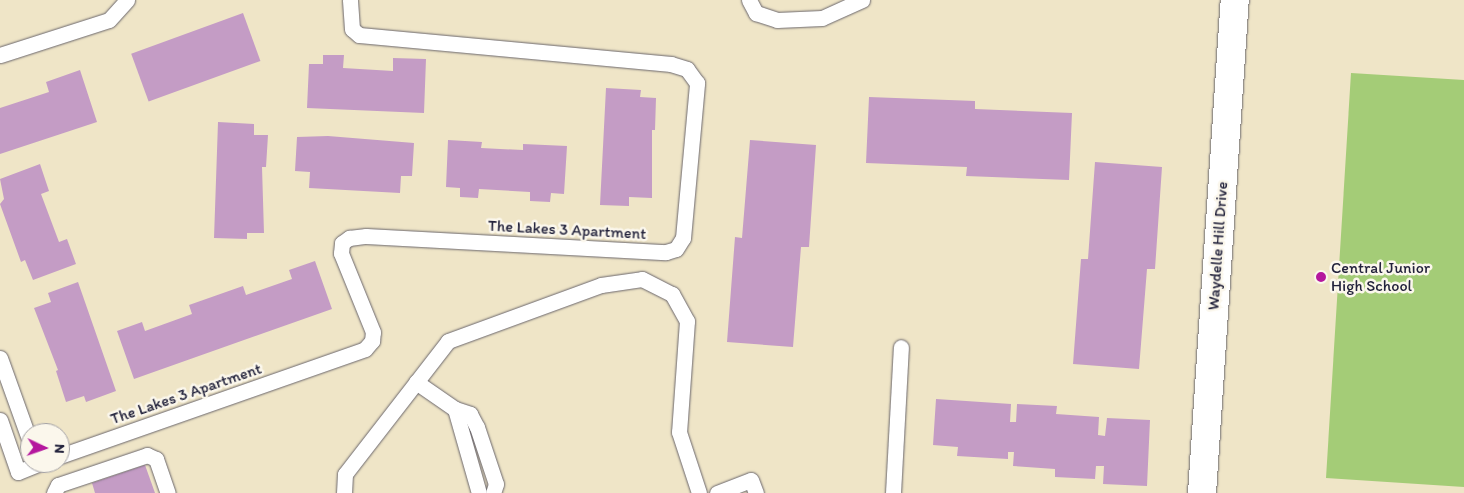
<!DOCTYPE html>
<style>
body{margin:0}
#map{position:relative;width:1464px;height:493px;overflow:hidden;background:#efe5c7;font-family:Itim,sans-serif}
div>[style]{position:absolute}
.green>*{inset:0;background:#a4cc77}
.building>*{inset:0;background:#c49cc5;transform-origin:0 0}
.roads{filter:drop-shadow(0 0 1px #6a666c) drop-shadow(0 0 1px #6a666c)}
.service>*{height:15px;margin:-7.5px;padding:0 7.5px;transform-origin:7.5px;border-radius:7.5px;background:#fff}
.minor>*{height:28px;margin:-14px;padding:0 14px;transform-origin:14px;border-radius:14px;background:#fff}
.dots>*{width:14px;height:14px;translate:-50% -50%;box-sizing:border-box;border:2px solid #fbf7ec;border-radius:50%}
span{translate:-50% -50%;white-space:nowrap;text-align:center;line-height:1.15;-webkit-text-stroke:5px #fbf7ec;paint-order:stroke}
.street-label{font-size:16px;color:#22223b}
.poi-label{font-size:16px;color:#22223b}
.left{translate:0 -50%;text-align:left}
.north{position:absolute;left:20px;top:423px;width:50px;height:50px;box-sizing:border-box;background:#fbf7ec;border:1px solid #a4a2a5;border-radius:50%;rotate:93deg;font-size:14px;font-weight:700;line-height:20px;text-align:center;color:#22223b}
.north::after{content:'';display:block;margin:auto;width:18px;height:22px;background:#b5179e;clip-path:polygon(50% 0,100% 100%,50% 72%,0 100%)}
</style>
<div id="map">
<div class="green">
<div style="clip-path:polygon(1351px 73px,1464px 80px,1464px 487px,1326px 478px)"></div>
</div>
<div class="building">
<div style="left:243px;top:13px;width:51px;height:119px;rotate:70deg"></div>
<div style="clip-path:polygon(323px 55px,344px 55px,343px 68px,393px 71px,393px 58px,426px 59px,424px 113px,307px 108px,309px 64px,323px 64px)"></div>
<div style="clip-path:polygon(80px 70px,97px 122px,0 154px,0 108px,49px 92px,46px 82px)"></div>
<div style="clip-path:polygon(606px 88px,641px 90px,640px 97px,656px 98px,655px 130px,652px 130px,652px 198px,629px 197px,629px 206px,600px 205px)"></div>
<div style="clip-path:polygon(869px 97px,975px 101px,975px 109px,1072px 113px,1069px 180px,966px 176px,967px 167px,866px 163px)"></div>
<div style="clip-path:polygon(218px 122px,254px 124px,254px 135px,268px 135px,266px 167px,262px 167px,264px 233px,247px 233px,247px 239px,214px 238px)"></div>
<div style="clip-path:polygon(328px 136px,414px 143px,412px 176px,401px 176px,400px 193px,309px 188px,310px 172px,295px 171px,297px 137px)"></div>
<div style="clip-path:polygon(448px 140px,482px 142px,481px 148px,523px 150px,523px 144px,567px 146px,564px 194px,551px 193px,550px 202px,530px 201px,530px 192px,479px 189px,478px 198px,460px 197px,460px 188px,446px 187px)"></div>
<div style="clip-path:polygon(750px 140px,816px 145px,809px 247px,801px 247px,793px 347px,727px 342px,735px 237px,742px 238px)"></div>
<div style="clip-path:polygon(1095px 162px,1162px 167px,1155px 269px,1147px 269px,1139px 369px,1073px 364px,1081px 259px,1088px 259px)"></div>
<div style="clip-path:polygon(40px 164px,49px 191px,41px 194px,59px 242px,67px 239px,76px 264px,33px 280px,25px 260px,21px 262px,0 204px,4px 199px,0 179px)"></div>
<div style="clip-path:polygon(315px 261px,332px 309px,134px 379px,117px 331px,142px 322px,145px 331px,192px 314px,189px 305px,243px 286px,246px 295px,292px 279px,289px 270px)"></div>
<div style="clip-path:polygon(78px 282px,116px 391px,86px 402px,84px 396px,66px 402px,56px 371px,58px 370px,34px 308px,51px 302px,48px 293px)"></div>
<div style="clip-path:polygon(936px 399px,1011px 404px,1010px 422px,1016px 422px,1017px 404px,1057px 406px,1056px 414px,1099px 417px,1098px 435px,1105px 436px,1107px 418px,1150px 420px,1147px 486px,1103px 484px,1104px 466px,1096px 466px,1095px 479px,1055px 477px,1055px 469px,1013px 466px,1014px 452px,1008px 452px,1008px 459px,957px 456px,958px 447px,933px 445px)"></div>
<div style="clip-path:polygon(145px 465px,155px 493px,95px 493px,92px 483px)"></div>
</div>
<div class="roads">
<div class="service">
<div style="left:749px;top:0;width:15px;rotate:62deg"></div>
<div style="left:756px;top:13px;width:22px;rotate:18deg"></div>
<div style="left:777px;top:20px;width:45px;rotate:-2.5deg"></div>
<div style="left:822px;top:18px;width:44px;rotate:-24.2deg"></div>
<div style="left:0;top:55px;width:114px;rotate:-17.8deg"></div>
<div style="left:109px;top:20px;width:27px;rotate:-48deg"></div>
<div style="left:0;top:358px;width:89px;rotate:70.3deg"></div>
<div style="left:416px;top:382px;width:47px;rotate:34.7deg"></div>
<div style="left:455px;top:409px;width:87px;rotate:74.1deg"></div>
<div style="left:455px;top:409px;width:16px;rotate:18deg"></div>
<div style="left:470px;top:414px;width:15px;rotate:62deg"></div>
<div style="left:477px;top:427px;width:60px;rotate:71.6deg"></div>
<div style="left:496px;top:484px;width:9px;rotate:108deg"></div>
<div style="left:0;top:420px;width:55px;rotate:70.9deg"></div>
<div style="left:18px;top:472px;width:22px;rotate:-22deg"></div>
<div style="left:60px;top:456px;width:323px;rotate:-19.3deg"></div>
<div style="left:365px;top:349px;width:11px;rotate:-49deg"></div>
<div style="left:372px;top:341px;width:9px;rotate:-84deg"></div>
<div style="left:373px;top:332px;width:85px;rotate:-112.1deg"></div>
<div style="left:341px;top:253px;width:10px;rotate:-84deg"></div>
<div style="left:342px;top:243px;width:9px;rotate:-36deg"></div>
<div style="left:349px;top:238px;width:17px;rotate:-7deg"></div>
<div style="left:366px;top:236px;width:300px;rotate:3.1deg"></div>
<div style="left:666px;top:252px;width:10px;rotate:-17deg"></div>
<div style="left:676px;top:249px;width:13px;rotate:-58deg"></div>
<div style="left:683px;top:238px;width:156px;rotate:-84.8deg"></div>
<div style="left:697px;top:83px;width:17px;rotate:-126deg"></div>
<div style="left:687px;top:69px;width:17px;rotate:-163deg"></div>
<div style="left:671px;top:64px;width:313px;rotate:-174.7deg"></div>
<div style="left:359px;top:35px;width:9px;rotate:-139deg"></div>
<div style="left:352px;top:29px;width:29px;rotate:-94deg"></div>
<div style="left:54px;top:493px;width:9px;rotate:-63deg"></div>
<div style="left:58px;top:485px;width:94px;rotate:-18.6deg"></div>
<div style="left:147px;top:455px;width:10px;rotate:24deg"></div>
<div style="left:156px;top:459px;width:36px;rotate:71deg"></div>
<div style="left:344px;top:493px;width:19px;rotate:-87deg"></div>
<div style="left:345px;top:474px;width:168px;rotate:-52.2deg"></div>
<div style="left:448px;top:341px;width:163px;rotate:-20.1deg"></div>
<div style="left:601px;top:285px;width:41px;rotate:-8.3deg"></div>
<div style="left:642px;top:279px;width:34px;rotate:27deg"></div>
<div style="left:672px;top:294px;width:31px;rotate:61deg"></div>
<div style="left:687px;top:321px;width:111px;rotate:94.1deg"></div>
<div style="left:679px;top:432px;width:64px;rotate:71.8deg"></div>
<div style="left:717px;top:493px;width:36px;rotate:-21deg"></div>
<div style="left:751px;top:480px;width:14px;rotate:69deg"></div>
<div style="left:893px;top:493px;width:146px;rotate:-86.9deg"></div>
</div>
<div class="minor">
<div style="left:1202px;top:493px;width:494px;rotate:-86.2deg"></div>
</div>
</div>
<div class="dots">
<div style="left:1321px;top:277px;background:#b5179e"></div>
</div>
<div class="street-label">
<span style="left:567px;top:230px;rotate:3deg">The Lakes 3 Apartment</span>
<span style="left:1218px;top:246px;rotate:-86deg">Waydelle Hill Drive</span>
<span style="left:186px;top:394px;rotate:-19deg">The Lakes 3 Apartment</span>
</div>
<div class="poi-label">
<span class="left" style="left:1331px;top:277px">Central Junior<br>High School</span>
</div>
<div class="north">N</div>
</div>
